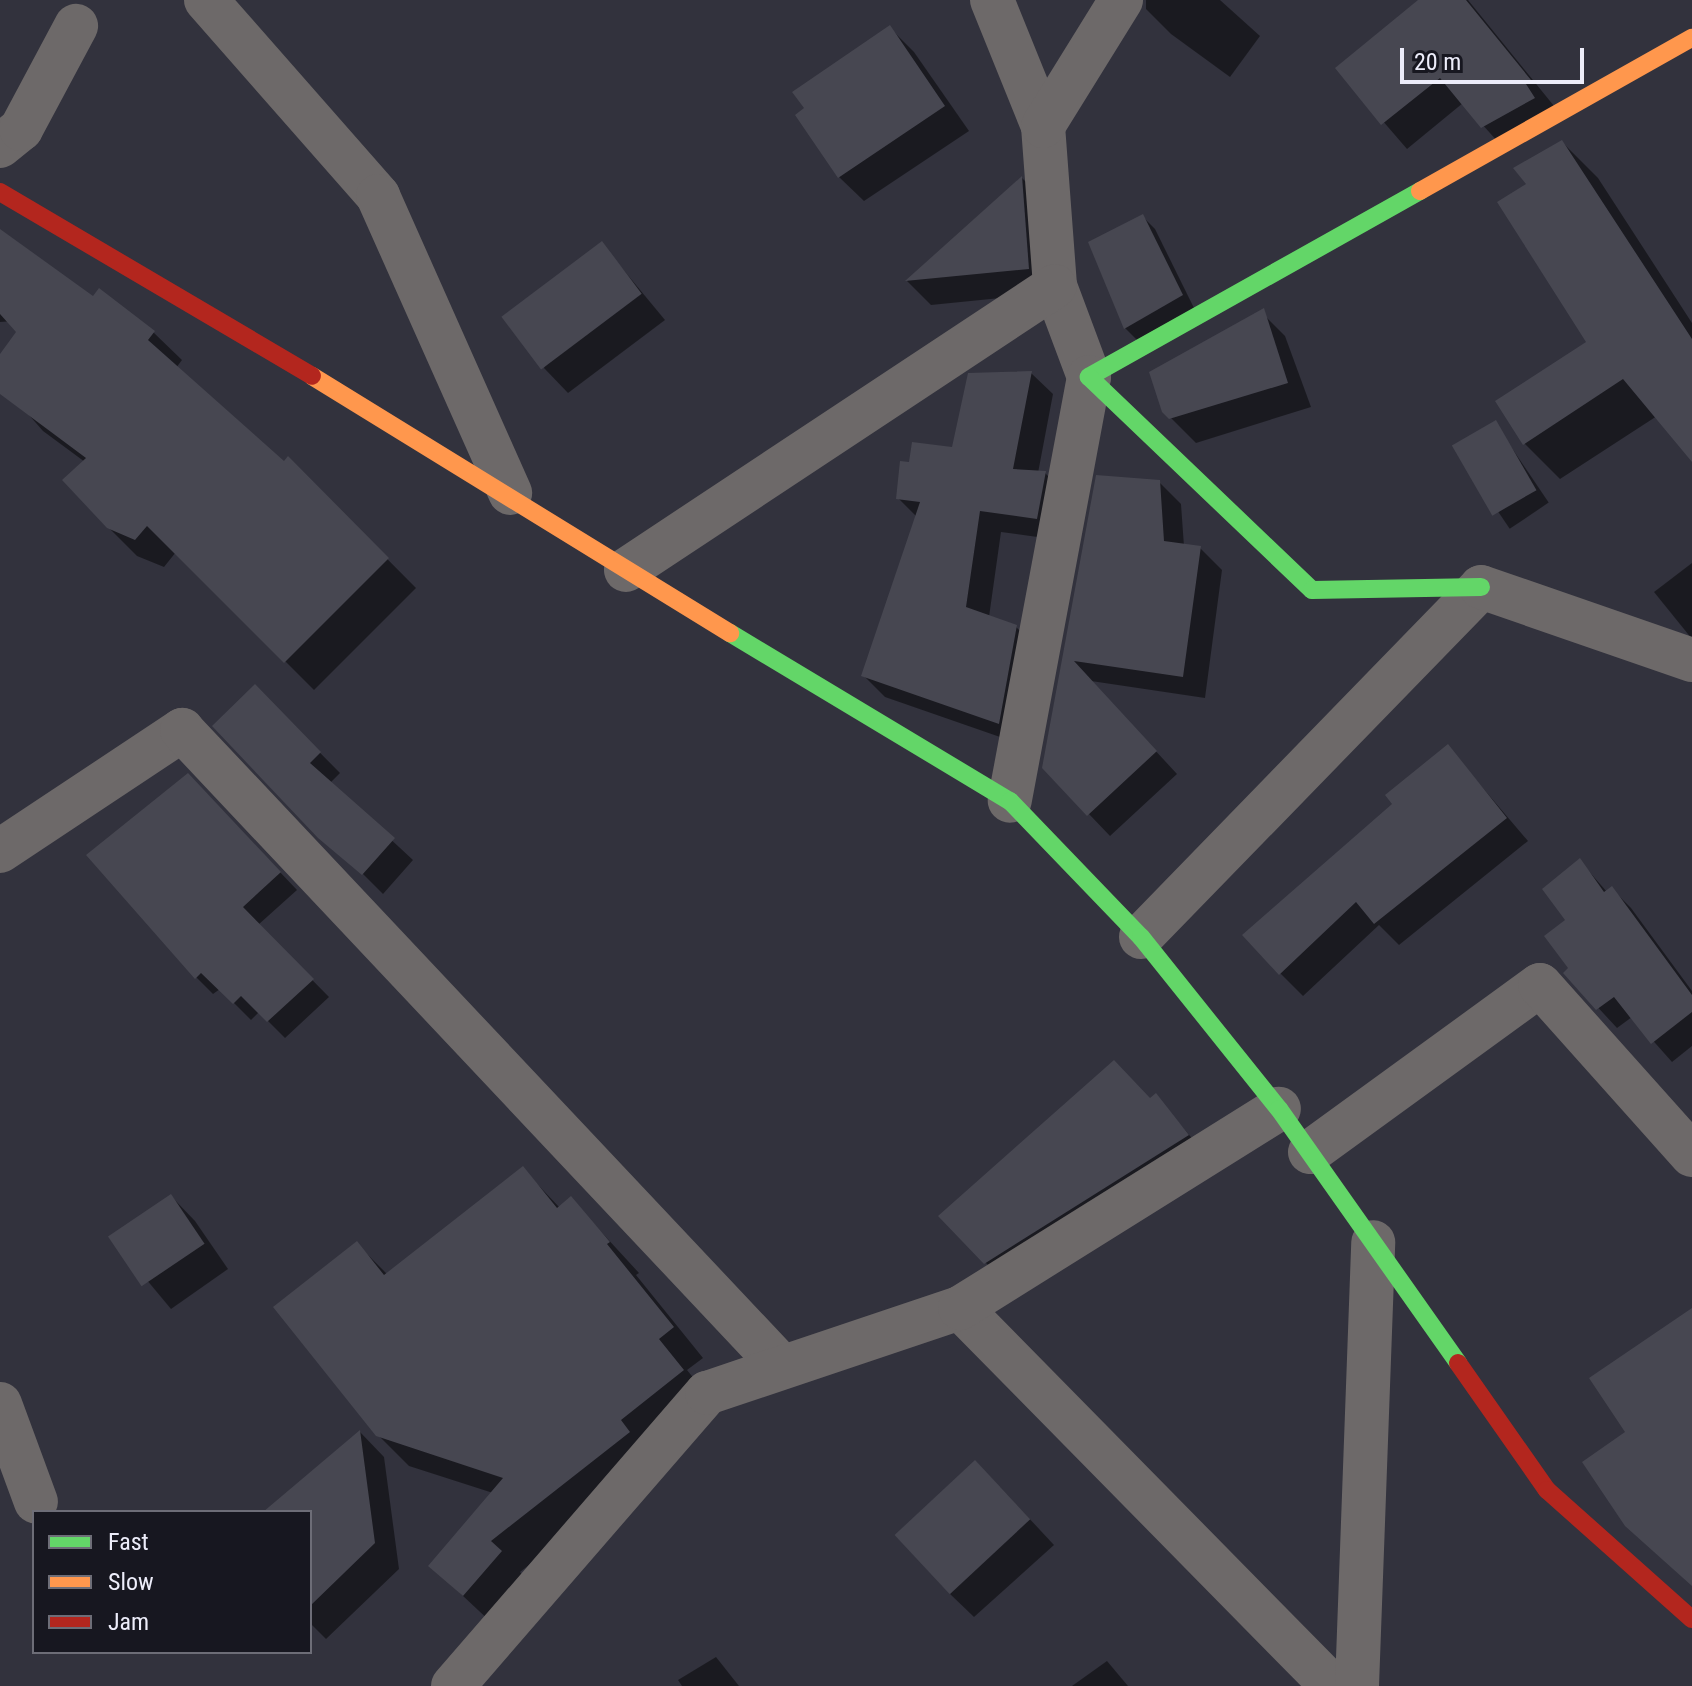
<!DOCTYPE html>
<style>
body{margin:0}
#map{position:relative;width:1692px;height:1686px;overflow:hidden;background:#32323d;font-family:"Roboto Condensed",sans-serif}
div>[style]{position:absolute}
.shadow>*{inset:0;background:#0007;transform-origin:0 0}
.building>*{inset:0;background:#474751;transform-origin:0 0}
.street>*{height:44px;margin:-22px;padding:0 22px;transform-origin:22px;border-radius:22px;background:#6d6969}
.fast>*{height:18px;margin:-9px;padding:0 9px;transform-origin:9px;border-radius:9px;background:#63d668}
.slow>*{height:18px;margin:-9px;padding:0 9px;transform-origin:9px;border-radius:9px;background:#ff974d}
.jam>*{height:18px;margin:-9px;padding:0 9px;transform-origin:9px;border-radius:9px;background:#b3261e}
span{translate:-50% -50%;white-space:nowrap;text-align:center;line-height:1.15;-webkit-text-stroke:8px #171720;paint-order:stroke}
.legend{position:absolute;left:32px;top:1510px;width:280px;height:144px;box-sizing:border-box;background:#171720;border:2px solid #6d6d77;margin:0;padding:10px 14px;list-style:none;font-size:24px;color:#ededfa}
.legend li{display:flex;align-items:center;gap:16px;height:40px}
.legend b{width:40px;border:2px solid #6d6d77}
.scale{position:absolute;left:1400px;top:48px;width:184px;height:36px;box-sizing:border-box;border:4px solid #ededfa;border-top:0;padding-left:10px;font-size:24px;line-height:28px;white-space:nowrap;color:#ededfa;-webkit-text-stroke:6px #171720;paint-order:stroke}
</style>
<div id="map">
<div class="shadow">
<div style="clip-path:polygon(1146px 0,1220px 0,1260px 36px,1230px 77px,1171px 34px,1146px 9px)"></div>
<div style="clip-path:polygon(1421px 0,1468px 0,1554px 106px,1507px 152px,1463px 103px,1407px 149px,1337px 68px)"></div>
<div style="clip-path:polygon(890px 28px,914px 52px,969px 131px,864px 201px,839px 177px)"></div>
<div style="clip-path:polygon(1562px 142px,1598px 178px,1692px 323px,1692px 459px,1657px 416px,1560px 479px,1524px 443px,1588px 342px,1529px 184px)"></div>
<div style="clip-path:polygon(1022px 178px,1046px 202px,1052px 293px,931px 305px,907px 281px)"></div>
<div style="clip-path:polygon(1143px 217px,1155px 229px,1194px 308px,1137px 340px,1125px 328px)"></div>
<div style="clip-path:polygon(0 232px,94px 299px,153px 332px,182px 360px,176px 368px,284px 464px,288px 459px,416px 588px,314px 690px,176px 552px,164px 567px,137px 556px,108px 527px,85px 462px,43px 431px,0 382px,0 358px,28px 320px,0 322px)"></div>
<div style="clip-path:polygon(602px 244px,665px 320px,568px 393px,544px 368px)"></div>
<div style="clip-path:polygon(1261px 312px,1285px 336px,1311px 407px,1196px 443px,1164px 411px)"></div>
<div style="clip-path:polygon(1031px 373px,1053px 394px,1038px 473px,1045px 473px,1067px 495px,1059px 540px,1001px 532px,989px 617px,1016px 627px,1038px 648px,1020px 744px,885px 697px,863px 675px,917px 517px,898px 498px,910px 464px,953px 449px)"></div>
<div style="left:1495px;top:423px;width:96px;height:47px;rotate:56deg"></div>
<div style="clip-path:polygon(1098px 477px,1159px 482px,1181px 504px,1184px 546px,1200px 548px,1222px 570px,1205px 698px,1091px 681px,1177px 774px,1110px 836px,1044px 767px)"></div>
<div style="clip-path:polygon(1692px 563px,1692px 639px,1654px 592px)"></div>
<div style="clip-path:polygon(255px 687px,340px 773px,330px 783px,413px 860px,383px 894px,215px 726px)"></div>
<div style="clip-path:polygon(1448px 747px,1528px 841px,1399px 945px,1379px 925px,1303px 996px,1280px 973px,1395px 804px)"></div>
<div style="clip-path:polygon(205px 793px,297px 890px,258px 925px,329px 997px,285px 1038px,259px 1012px,251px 1020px,220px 989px,213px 994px,196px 977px)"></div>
<div style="clip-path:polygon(1580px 861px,1607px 892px,1612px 889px,1631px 908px,1692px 991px,1692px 1046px,1672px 1062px,1632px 1017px,1617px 1028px,1566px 973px,1571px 969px,1568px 921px)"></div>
<div style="clip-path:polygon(1156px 1096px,1207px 1156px,1005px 1282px,985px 1262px)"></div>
<div style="clip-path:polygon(522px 1168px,560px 1208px,571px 1199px,639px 1273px,636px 1275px,703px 1358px,687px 1370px,712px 1401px,659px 1464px,520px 1572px,530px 1583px,494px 1625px,431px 1566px,493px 1493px,409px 1466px,378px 1435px,357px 1244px,388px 1275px)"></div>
<div style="clip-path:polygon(171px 1196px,195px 1221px,228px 1269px,171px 1309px,111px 1237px)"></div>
<div style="clip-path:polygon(360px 1432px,384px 1457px,399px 1569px,326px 1639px,310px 1623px,310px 1512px,266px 1512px)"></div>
<div style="clip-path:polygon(1000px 1487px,1054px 1545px,974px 1617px,949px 1593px)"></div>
<div style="clip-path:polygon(716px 1657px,739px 1686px,682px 1686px,678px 1680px)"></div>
<div style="clip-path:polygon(1107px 1661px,1128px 1686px,1072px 1686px)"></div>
</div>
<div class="building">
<div style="clip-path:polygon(1418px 0,1466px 0,1531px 80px,1526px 84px,1535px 98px,1481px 128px,1440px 78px,1381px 125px,1335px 68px)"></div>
<div style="clip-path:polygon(890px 25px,945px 106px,838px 178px,795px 115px,804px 108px,792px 92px)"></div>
<div style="clip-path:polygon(1562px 140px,1692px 339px,1692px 462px,1623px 379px,1523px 445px,1495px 401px,1586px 342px,1497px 202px,1526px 184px,1513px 168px)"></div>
<div style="clip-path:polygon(1022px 176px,1029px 269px,905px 281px)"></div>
<div style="clip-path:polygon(1143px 214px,1183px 295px,1124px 329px,1088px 242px)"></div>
<div style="clip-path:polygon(0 229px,93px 296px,99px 288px,155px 331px,148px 340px,284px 461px,288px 456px,389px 558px,284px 663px,147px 526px,135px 540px,107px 528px,62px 480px,86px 458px,0 394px,0 354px,16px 332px,0 314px)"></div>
<div style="left:602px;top:241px;width:66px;height:126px;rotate:53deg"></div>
<div style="clip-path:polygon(1264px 308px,1288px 383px,1169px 419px,1162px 412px,1149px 372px)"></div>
<div style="clip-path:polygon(1032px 371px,1013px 469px,1046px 471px,1037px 519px,980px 511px,966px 607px,1017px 625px,999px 724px,861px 676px,920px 502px,896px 499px,900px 461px,909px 462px,912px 442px,952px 447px,968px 373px)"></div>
<div style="left:1496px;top:420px;width:81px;height:51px;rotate:60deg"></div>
<div style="clip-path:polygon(1096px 475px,1160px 480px,1164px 541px,1201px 546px,1183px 677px,1074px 661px,1157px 751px,1087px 816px,1042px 768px)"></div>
<div style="clip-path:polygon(255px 684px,321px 752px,310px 763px,395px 838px,362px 875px,318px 838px,212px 726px)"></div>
<div style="clip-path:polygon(1448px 744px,1507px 818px,1374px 924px,1356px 902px,1279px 975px,1242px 935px,1392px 804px,1385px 795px)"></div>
<div style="clip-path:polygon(188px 773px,281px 872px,243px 907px,314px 979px,267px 1022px,241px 996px,233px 1004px,201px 973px,195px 979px,86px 855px)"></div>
<div style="clip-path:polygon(1580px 858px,1604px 892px,1612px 886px,1692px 995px,1692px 1012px,1651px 1044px,1614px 997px,1596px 1010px,1563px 973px,1568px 968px,1544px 936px,1565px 920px,1542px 889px)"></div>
<div style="clip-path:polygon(1114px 1060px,1150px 1098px,1156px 1093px,1189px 1135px,984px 1264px,938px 1216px)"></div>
<div style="clip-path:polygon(523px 1166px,557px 1208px,571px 1196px,610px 1242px,607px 1244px,674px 1327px,659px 1339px,684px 1370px,621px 1420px,630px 1432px,491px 1541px,502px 1551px,463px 1596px,428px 1566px,503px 1478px,376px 1436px,273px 1307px,357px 1241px,384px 1275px)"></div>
<div style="left:171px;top:1194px;width:60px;height:76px;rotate:56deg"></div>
<div style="clip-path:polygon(1692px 1308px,1692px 1586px,1625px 1526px,1582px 1462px,1625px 1432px,1589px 1378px)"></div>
<div style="clip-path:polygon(360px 1430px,375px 1543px,310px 1606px,310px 1512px,263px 1512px)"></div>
<div style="left:975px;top:1460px;width:81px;height:110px;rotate:47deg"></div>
</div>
<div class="street">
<div style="left:206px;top:0;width:261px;rotate:48.7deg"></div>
<div style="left:378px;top:196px;width:325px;rotate:66deg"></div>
<div style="left:992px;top:0;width:136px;rotate:68deg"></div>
<div style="left:1043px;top:126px;width:160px;rotate:85.7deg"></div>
<div style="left:1055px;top:286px;width:97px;rotate:69.5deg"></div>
<div style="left:1089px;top:377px;width:431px;rotate:100.6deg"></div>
<div style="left:1043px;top:126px;width:148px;rotate:-58.2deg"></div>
<div style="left:0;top:146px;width:27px;rotate:-39deg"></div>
<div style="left:21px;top:129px;width:117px;rotate:-61.9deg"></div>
<div style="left:626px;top:570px;width:514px;rotate:-33.5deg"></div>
<div style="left:0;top:851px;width:219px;rotate:-33.6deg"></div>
<div style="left:182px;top:730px;width:875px;rotate:46.71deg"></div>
<div style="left:1141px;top:937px;width:488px;rotate:-45.8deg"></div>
<div style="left:1481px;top:587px;width:223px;rotate:19.1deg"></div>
<div style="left:1310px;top:1152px;width:284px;rotate:-36deg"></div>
<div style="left:1540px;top:985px;width:228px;rotate:48.2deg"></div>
<div style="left:960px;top:1308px;width:530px;rotate:45.46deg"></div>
<div style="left:0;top:1404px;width:104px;rotate:69.8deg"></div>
<div style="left:453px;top:1686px;width:388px;rotate:-49.1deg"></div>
<div style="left:707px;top:1393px;width:267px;rotate:-18.6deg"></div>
<div style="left:960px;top:1308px;width:376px;rotate:-32deg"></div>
<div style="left:1357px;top:1686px;width:444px;rotate:-87.9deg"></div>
</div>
<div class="fast">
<div style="left:1420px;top:191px;width:380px;rotate:150.7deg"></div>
<div style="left:1089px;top:377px;width:308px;rotate:43.7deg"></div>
<div style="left:1312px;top:590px;width:169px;rotate:-1deg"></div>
<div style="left:730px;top:633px;width:327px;rotate:31deg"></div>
<div style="left:1010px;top:801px;width:189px;rotate:46.1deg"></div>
<div style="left:1141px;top:937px;width:221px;rotate:51.3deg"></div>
<div style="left:1279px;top:1109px;width:311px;rotate:54.8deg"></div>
</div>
<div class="slow">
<div style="left:1420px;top:191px;width:312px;rotate:-29.4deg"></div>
<div style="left:312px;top:376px;width:491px;rotate:31.6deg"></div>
</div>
<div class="jam">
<div style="left:0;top:192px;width:362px;rotate:30.5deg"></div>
<div style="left:1458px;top:1363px;width:155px;rotate:55deg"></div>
<div style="left:1547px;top:1490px;width:194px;rotate:41.7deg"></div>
</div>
<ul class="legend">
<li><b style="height:10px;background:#63d668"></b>Fast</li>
<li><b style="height:10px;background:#ff974d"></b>Slow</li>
<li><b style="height:10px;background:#b3261e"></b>Jam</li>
</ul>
<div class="scale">20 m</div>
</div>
